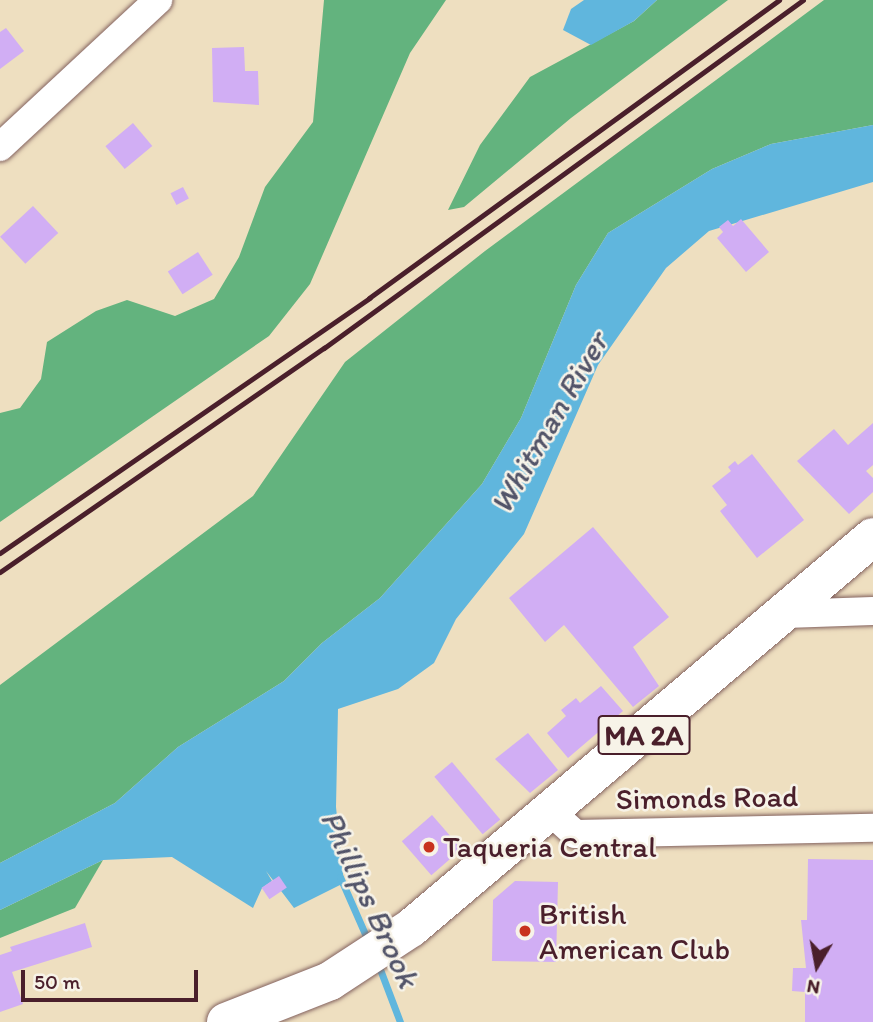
<!DOCTYPE html>
<style>
body{margin:0}
#map{position:relative;width:873px;height:1022px;overflow:hidden;background:#eedfc0;font-family:Itim,sans-serif}
div>[style]{position:absolute}
.forest>*{inset:0;background:#63b37e}
.water>*{inset:0;background:#60b6dd}
.stream>*{height:7px;margin:-3.5px;padding:0 3.5px;transform-origin:3.5px;border-radius:3.5px;background:#60b6dd}
.building>*{inset:0;background:#d1aef4;transform-origin:0 0}
.roads{filter:drop-shadow(0 0 2px #83625f) drop-shadow(0 0 2px #83625f)}
.minor>*{height:28px;margin:-14px;padding:0 14px;transform-origin:14px;border-radius:14px;background:#fff}
.highway>*{height:38px;margin:-19px;padding:0 19px;transform-origin:19px;border-radius:19px;background:#fff}
.rail>*{height:5px;margin:-2.5px;padding:0 2.5px;transform-origin:2.5px;border-radius:2.5px;background:#4a1f2b}
.dots>*{width:19px;height:19px;translate:-50% -50%;box-sizing:border-box;border:4px solid #f7f3e8;border-radius:50%}
span{translate:-50% -50%;white-space:nowrap;text-align:center;line-height:1.15;-webkit-text-stroke:5px #f7f3e8;paint-order:stroke}
.shield-label span{padding:2px 5px;background:#f7f3e8;border:2px solid;border-radius:5px;-webkit-text-stroke-width:0}
.shield-label{font-size:28px;color:#4a1f2b;font-weight:700}
.street-label{font-size:30px;color:#4a1f2b}
.poi-label{font-size:30px;color:#4a1f2b}
.left{translate:0 -50%;text-align:left}
.water-label{font-size:32px;color:#525469;font-style:italic}
.north{position:absolute;left:782px;top:931px;width:70px;height:70px;-webkit-text-stroke:5px #f7f3e8;paint-order:stroke;rotate:190deg;font-size:19px;font-weight:700;line-height:28px;text-align:center;color:#4a1f2b}
.north::after{content:'';display:block;margin:auto;width:24px;height:32px;background:#4a1f2b;clip-path:polygon(50% 0,100% 100%,50% 72%,0 100%)}
.scale{position:absolute;left:21px;top:970px;width:177px;height:32px;box-sizing:border-box;border:4px solid #4a1f2b;border-top:0;padding-left:9px;font-size:21px;line-height:24px;white-space:nowrap;color:#4a1f2b;-webkit-text-stroke:5px #f7f3e8;paint-order:stroke}
</style>
<div id="map">
<div class="forest">
<div style="clip-path:polygon(324px 0,446px 0,410px 53px,310px 284px,269px 336px,0 522px,0 413px,20px 408px,41px 379px,47px 342px,96px 311px,127px 300px,175px 316px,214px 299px,239px 257px,265px 187px,313px 122px)"></div>
<div style="clip-path:polygon(657px 0,728px 0,571px 118px,464px 207px,448px 210px,480px 145px,530px 77px,634px 21px)"></div>
<div style="clip-path:polygon(824px 0,873px 0,873px 125px,771px 144px,712px 169px,608px 233px,576px 285px,521px 418px,482px 484px,380px 598px,322px 643px,284px 681px,178px 747px,115px 803px,0 863px,0 685px,253px 496px,345px 362px,485px 251px)"></div>
<div style="clip-path:polygon(103px 860px,75px 908px,0 938px,0 910px)"></div>
</div>
<div class="water">
<div style="clip-path:polygon(584px 0,657px 0,634px 21px,591px 45px,563px 30px,571px 9px)"></div>
<div style="clip-path:polygon(873px 125px,873px 182px,709px 231px,666px 268px,598px 365px,524px 534px,456px 619px,434px 663px,398px 689px,338px 709px,336px 807px,344px 883px,294px 908px,266px 871px,272px 881px,262px 888px,253px 908px,172px 857px,103px 860px,0 910px,0 863px,115px 803px,178px 747px,284px 681px,322px 643px,380px 598px,482px 484px,521px 418px,576px 285px,608px 233px,712px 169px,771px 144px)"></div>
</div>
<div class="stream">
<div style="left:340px;top:877px;width:72px;rotate:66.3deg"></div>
<div style="left:378px;top:964px;width:62px;rotate:69.2deg"></div>
</div>
<div class="building">
<div style="clip-path:polygon(6px 28px,24px 51px,0 69px,0 32px)"></div>
<div style="clip-path:polygon(244px 47px,245px 71px,258px 71px,259px 105px,213px 102px,212px 48px)"></div>
<div style="left:133px;top:123px;width:30px;height:36px;rotate:50deg"></div>
<div style="left:183px;top:187px;width:13px;height:14px;rotate:63deg"></div>
<div style="left:33px;top:206px;width:37px;height:45px;rotate:47deg"></div>
<div style="clip-path:polygon(741px 219px,769px 252px,746px 272px,717px 238px,723px 232px,719px 227px,728px 220px,733px 226px)"></div>
<div style="left:198px;top:252px;width:27px;height:36px;rotate:57deg"></div>
<div style="clip-path:polygon(873px 423px,873px 465px,866px 471px,873px 478px,873px 492px,849px 514px,797px 461px,834px 429px,848px 445px)"></div>
<div style="clip-path:polygon(752px 454px,804px 520px,757px 558px,720px 511px,727px 505px,712px 486px,731px 471px,728px 467px,735px 461px,738px 465px)"></div>
<div style="clip-path:polygon(593px 527px,669px 617px,633px 647px,659px 686px,633px 707px,564px 625px,545px 642px,509px 598px)"></div>
<div style="clip-path:polygon(601px 686px,623px 711px,568px 758px,547px 733px,566px 716px,561px 710px,576px 698px,580px 703px)"></div>
<div style="clip-path:polygon(528px 733px,558px 770px,530px 793px,495px 759px)"></div>
<div style="left:452px;top:762px;width:75px;height:23px;rotate:50deg"></div>
<div style="left:432px;top:815px;width:45px;height:40px;rotate:49deg"></div>
<div style="clip-path:polygon(808px 859px,873px 860px,873px 1022px,805px 1022px,805px 992px,792px 991px,793px 968px,806px 968px,801px 920px,807px 920px)"></div>
<div style="left:279px;top:876px;width:14px;height:21px;rotate:56deg"></div>
<div style="clip-path:polygon(515px 881px,558px 882px,556px 962px,492px 961px,493px 900px)"></div>
<div style="clip-path:polygon(85px 923px,92px 947px,12px 972px,23px 1004px,0 1012px,0 955px,12px 951px,10px 947px)"></div>
</div>
<div class="roads">
<div class="minor">
<div style="left:0;top:147px;width:216px;rotate:-42.9deg"></div>
<div style="left:785px;top:614px;width:88px;rotate:-2deg"></div>
<div style="left:552px;top:813px;width:31px;rotate:42deg"></div>
<div style="left:575px;top:834px;width:298px;rotate:-1.2deg"></div>
</div>
<div class="highway">
<div style="left:226px;top:1022px;width:112px;rotate:-21.5deg"></div>
<div style="left:330px;top:981px;width:97px;rotate:-33.2deg"></div>
<div style="left:411px;top:928px;width:605px;rotate:-40.24deg"></div>
</div>
</div>
<div class="rail">
<div style="left:0;top:553px;width:449px;rotate:-34.6deg"></div>
<div style="left:369px;top:298px;width:507px;rotate:-36.01deg"></div>
<div style="left:0;top:572px;width:394px;rotate:-34.7deg"></div>
<div style="left:324px;top:348px;width:592px;rotate:-36deg"></div>
</div>
<div class="dots">
<div style="left:429px;top:847px;background:#c8321e"></div>
<div style="left:525px;top:931px;background:#c8321e"></div>
</div>
<div class="shield-label">
<span style="left:644px;top:735px">MA 2A</span>
</div>
<div class="street-label">
<span style="left:707px;top:798px;rotate:-1deg">Simonds Road</span>
</div>
<div class="poi-label">
<span class="left" style="left:443px;top:847px">Taqueria Central</span>
<span class="left" style="left:539px;top:931px">British<br>American Club</span>
</div>
<div class="water-label">
<span style="left:549px;top:423px;rotate:-60deg">Whitman River</span>
<span style="left:370px;top:899px;rotate:65deg">Phillips Brook</span>
</div>
<div class="north">N</div>
<div class="scale">50 m</div>
</div>
